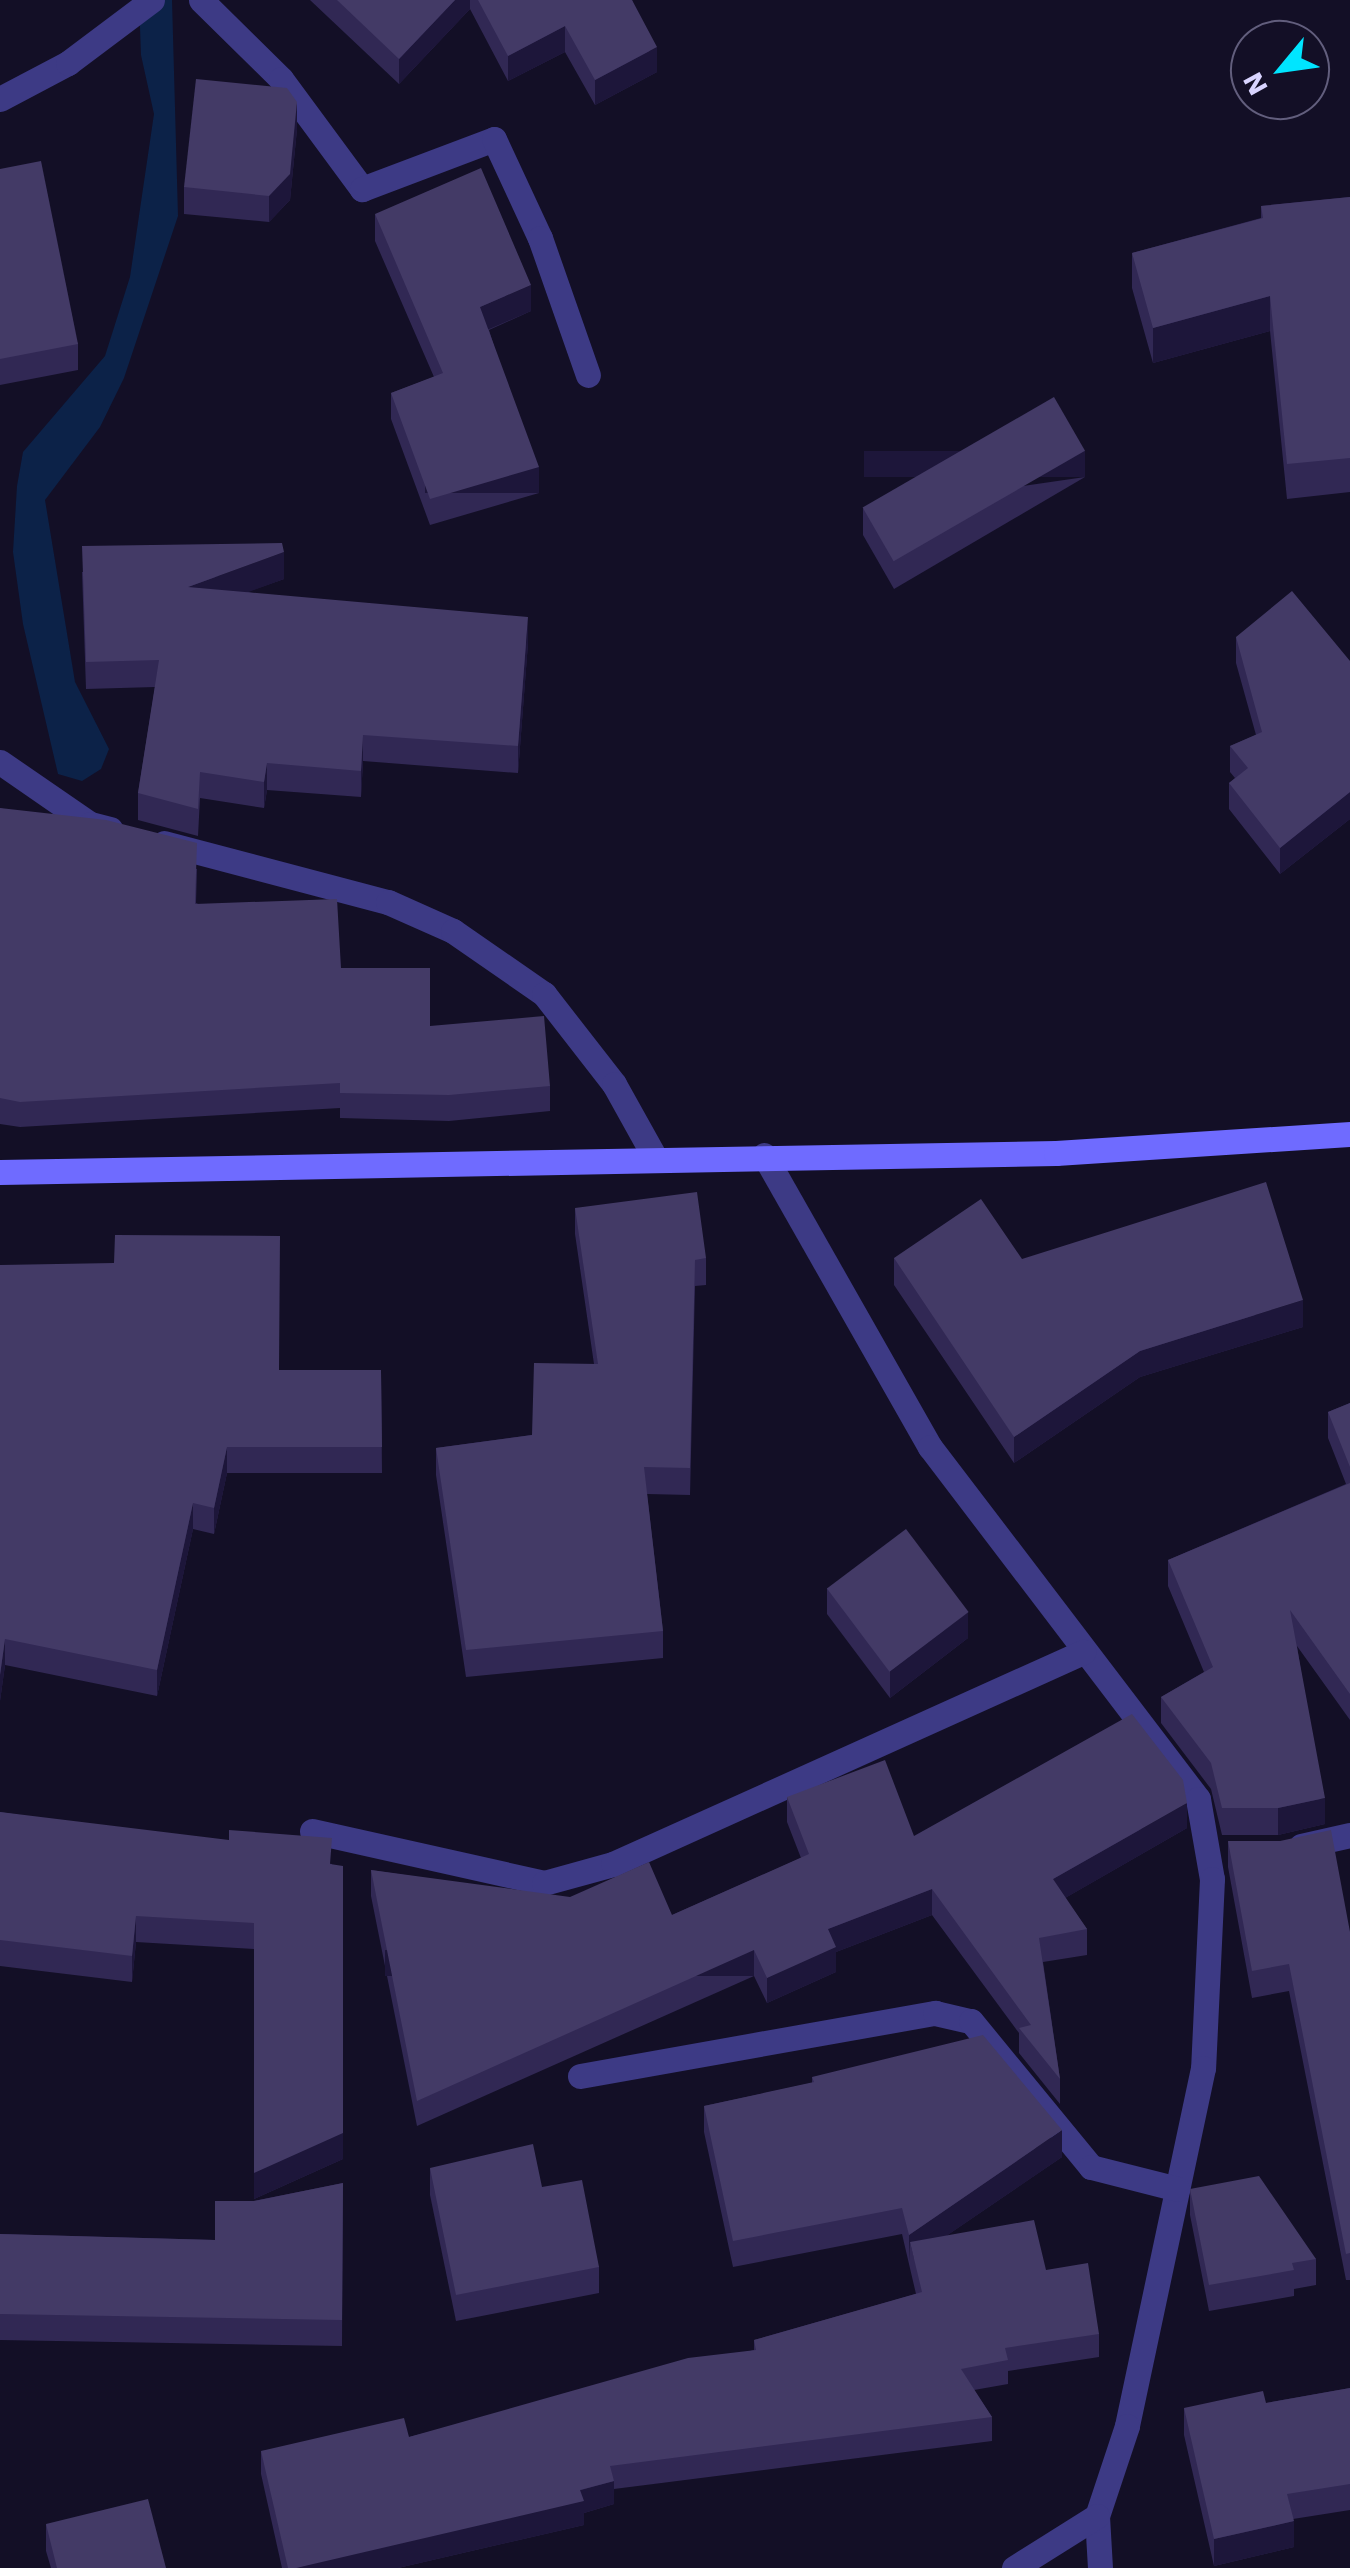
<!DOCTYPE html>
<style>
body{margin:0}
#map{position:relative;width:1350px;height:2568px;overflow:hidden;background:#130f26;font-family:"Work Sans",sans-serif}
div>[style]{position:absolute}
.water>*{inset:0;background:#0c2248}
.street>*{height:25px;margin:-12.5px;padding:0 12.5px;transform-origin:12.5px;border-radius:12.5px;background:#3d3a85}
.secondary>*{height:25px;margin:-12.5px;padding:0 12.5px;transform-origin:12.5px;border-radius:12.5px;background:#6f6bff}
.wall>*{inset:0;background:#312854}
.shaded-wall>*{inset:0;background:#1d163a;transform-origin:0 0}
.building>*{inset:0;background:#433a66;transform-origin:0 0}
span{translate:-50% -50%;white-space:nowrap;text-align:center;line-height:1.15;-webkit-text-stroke:10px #130f26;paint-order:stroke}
.north{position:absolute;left:1230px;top:20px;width:100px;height:100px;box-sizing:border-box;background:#130f26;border:2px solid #625e7d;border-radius:50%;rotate:241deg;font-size:28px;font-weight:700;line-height:40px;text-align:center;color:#d9d4ff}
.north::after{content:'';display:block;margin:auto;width:35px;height:45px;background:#00e5ff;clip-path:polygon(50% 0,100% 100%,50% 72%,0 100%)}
</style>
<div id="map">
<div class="water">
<div style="clip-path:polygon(139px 0,172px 0,178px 216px,124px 378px,100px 427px,45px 500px,75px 682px,109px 749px,101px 769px,82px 781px,58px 774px,23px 624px,13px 552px,17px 486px,23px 452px,105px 356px,130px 277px,154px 114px,141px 55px)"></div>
</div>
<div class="street">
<div style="left:201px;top:0;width:112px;rotate:44.6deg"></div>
<div style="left:281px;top:79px;width:137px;rotate:53.6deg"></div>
<div style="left:362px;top:189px;width:141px;rotate:-20.7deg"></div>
<div style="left:494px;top:139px;width:109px;rotate:65.1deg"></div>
<div style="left:540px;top:238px;width:145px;rotate:70.7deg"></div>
<div style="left:0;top:99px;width:77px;rotate:-27.9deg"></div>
<div style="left:68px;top:63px;width:105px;rotate:-36.9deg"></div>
<div style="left:0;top:762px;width:109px;rotate:34.6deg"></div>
<div style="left:90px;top:824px;width:21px;rotate:14deg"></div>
<div style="left:164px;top:843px;width:232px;rotate:14.8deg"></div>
<div style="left:388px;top:902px;width:71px;rotate:24deg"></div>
<div style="left:453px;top:931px;width:111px;rotate:34.7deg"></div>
<div style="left:544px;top:994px;width:114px;rotate:52.1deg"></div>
<div style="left:614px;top:1084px;width:82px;rotate:60.9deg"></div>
<div style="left:764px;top:1155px;width:336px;rotate:60.4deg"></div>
<div style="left:930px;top:1447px;width:442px;rotate:52.7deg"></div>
<div style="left:1198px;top:1799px;width:81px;rotate:80.1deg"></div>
<div style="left:1212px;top:1879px;width:189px;rotate:92.7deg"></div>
<div style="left:1203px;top:2068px;width:366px;rotate:102deg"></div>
<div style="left:1127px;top:2426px;width:95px;rotate:108.4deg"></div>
<div style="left:1097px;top:2516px;width:52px;rotate:86.7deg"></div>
<div style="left:312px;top:1831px;width:238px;rotate:12.6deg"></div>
<div style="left:544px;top:1883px;width:72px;rotate:-15.4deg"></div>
<div style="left:613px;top:1864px;width:516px;rotate:-24.28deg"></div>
<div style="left:1301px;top:1846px;width:50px;rotate:-12.7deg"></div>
<div style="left:580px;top:2076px;width:361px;rotate:-10.1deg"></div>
<div style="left:935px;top:2013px;width:37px;rotate:13deg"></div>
<div style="left:971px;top:2021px;width:189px;rotate:50.6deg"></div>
<div style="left:1091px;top:2167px;width:89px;rotate:14.3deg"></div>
<div style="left:1014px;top:2568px;width:98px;rotate:-32.1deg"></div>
</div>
<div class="secondary">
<div style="left:0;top:1172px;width:1056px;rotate:-1.03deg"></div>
<div style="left:1056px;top:1153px;width:295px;rotate:-3.7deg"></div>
</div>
<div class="wall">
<div style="clip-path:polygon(310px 0,632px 0,657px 72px,595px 105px,565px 52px,508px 81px,470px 9px,399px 84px)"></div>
<div style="clip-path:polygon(297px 129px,290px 200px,269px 222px,184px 214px,184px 187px)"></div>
<div style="clip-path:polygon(0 169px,78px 344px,78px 370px,0 385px)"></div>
<div style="clip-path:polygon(1350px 197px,1350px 492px,1287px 499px,1270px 331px,1153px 363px,1132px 288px,1132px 253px,1261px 218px,1261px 206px)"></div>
<div style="clip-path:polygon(375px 214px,531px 311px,489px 330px,539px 493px,430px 525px,391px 419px,391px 393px,434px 377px,375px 241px)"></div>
<div style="clip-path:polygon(1085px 477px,894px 589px,863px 535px,863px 509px)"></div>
<div style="clip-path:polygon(82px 572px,284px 579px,247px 592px,528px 643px,518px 773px,363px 761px,361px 797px,267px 790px,264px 808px,200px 798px,198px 836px,138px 820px,138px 793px,155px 687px,86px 689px)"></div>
<div style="clip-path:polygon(1236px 637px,1350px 661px,1350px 819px,1280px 874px,1229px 809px,1229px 783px,1235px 778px,1230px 772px,1230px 746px,1256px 735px,1236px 663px)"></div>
<div style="clip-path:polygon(0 808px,197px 869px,196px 903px,341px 968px,430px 1026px,550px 1086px,550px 1111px,449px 1121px,340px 1118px,340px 1108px,20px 1127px,0 1124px)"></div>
<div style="clip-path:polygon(575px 1208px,706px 1258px,706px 1285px,695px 1286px,690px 1495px,647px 1494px,663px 1631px,663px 1658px,466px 1677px,436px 1475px,436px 1448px,532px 1435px,594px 1364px,575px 1234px)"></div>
<div style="clip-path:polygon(894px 1258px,1022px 1259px,1303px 1327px,1140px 1377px,1014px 1463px,894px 1285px)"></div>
<div style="clip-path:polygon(0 1265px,279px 1370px,381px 1370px,382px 1473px,227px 1473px,214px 1534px,193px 1529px,157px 1696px,5px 1665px,0 1701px)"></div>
<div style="clip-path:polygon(1350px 1403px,1350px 1720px,1297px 1646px,1325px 1824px,1278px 1835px,1222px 1835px,1211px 1789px,1161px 1723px,1161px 1697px,1204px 1672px,1168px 1586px,1168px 1560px,1346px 1484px,1328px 1438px,1328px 1412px)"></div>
<div style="clip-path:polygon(827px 1588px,968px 1638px,890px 1698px,827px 1614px)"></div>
<div style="clip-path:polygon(787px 1797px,914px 1836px,1187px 1828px,1065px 1898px,1087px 1929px,1087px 1955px,1043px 1962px,1060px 2079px,1060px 2104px,1019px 2053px,1019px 2033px,932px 1915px,836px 1952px,836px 1972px,767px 2003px,754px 1976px,417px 2126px,371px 1896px,371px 1870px,672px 1915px,801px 1858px,787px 1822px)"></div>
<div style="clip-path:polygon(0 1812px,332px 1864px,343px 2159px,254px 2199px,254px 1949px,136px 1942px,132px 1982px,0 1966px)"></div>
<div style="clip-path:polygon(1228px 1841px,1350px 1932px,1350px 2280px,1346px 2280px,1289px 1991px,1252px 1998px,1228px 1867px)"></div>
<div style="clip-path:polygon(812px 2077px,1062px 2157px,946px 2236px,1046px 2270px,1099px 2334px,1099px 2357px,1008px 2371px,1008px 2384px,974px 2390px,992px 2417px,992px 2441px,614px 2489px,614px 2504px,584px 2513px,584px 2525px,398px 2568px,282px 2568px,261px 2474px,261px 2451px,409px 2437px,754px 2350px,754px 2340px,916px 2294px,902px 2234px,733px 2267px,704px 2132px,704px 2106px,812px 2083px)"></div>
<div style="clip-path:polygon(430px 2168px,542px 2187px,599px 2267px,599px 2293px,456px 2321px,430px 2195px)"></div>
<div style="clip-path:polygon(343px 2183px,342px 2346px,0 2340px,0 2234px,215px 2240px,254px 2201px)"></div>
<div style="clip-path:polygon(1190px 2189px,1316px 2259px,1316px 2285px,1294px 2289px,1294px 2296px,1209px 2311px,1190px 2215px)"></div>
<div style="clip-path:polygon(1350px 2388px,1350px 2510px,1293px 2519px,1294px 2547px,1214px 2566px,1184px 2435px,1184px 2408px,1266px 2403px)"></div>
<div style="clip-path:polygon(46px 2524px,166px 2568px,51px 2568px,46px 2551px)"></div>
</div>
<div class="shaded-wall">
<div style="clip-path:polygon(455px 0,470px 0,470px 9px,399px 84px,399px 59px)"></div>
<div style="clip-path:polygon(565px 26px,565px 52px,508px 81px,508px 56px)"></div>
<div style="clip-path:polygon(657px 47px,657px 72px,595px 105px,595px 80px)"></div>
<div style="clip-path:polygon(297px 102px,297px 129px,290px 200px,269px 222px,269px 196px)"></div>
<div style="clip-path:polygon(531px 285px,531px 311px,480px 333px,480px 307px)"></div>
<div style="clip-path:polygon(1270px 296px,1270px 331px,1153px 363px,1153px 328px)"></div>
<div style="left:1085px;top:451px;width:26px;height:221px;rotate:90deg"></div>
<div style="left:539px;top:467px;width:26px;height:114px;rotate:90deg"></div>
<div style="clip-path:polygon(284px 552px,284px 579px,188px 614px,188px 587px)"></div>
<div style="clip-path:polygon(528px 617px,528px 643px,518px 773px,518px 746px)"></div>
<div style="clip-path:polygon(363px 735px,363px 761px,361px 797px,361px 771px)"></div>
<div style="clip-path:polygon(267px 763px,267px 790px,264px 808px,264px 782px)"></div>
<div style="clip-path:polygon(1350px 792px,1350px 819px,1280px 874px,1280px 848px)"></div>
<div style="clip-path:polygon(1303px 1300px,1303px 1327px,1140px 1377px,1014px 1463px,1014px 1437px,1140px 1351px)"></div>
<div style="clip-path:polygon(227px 1447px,227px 1473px,214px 1534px,214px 1508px)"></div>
<div style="clip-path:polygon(193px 1503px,193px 1529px,157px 1696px,157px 1670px)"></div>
<div style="clip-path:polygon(968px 1612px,968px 1638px,890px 1698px,890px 1671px)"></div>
<div style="clip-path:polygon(5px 1639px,5px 1665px,0 1701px,0 1675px)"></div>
<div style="clip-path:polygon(1325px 1798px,1325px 1824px,1278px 1835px,1278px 1808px)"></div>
<div style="clip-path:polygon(1187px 1803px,1187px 1828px,1053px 1905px,1053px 1879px)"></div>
<div style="clip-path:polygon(932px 1889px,932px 1915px,836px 1952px,836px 1972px,767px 2003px,767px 1978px,828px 1929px)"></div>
<div style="clip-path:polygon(343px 1892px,343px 2159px,254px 2199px,254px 2173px)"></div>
<div style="clip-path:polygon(136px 1916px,136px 1942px,132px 1982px,132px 1956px)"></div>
<div style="left:754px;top:1950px;width:26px;height:369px;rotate:90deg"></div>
<div style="clip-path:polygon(1062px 2130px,1062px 2157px,914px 2258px,910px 2242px,909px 2262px,909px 2235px)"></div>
<div style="clip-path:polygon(614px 2481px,614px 2504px,584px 2513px,584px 2525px,398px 2568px,296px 2568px)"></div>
<div style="clip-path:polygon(1294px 2521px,1294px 2547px,1214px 2566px,1214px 2539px)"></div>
</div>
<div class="building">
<div style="clip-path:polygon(337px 0,455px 0,399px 59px)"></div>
<div style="clip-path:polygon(478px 0,632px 0,657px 47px,595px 80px,565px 26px,508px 56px)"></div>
<div style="clip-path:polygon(196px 79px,287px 88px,297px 102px,290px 174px,269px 196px,184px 187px)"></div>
<div style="clip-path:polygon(41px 161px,78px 344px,0 359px,0 169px)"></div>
<div style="clip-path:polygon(481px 168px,531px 285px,480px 307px,539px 467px,430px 499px,391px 393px,443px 373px,375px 214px)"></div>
<div style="clip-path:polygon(1350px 197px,1350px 458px,1287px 464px,1270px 296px,1153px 328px,1132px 253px,1263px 218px,1261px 206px)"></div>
<div style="left:1054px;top:397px;width:62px;height:221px;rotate:60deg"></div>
<div style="clip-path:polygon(282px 543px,284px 552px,188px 587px,528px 617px,518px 746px,363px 735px,361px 771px,267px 763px,264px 782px,200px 772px,198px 809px,138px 793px,159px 660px,86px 662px,82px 546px)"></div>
<div style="clip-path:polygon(1292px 591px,1350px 661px,1350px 792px,1280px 848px,1229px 783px,1248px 768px,1230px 746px,1262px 732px,1236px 637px)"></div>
<div style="clip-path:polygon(0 808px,106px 820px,197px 843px,195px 904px,337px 899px,341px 968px,430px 968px,430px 1026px,544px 1016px,550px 1086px,449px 1095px,340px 1093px,340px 1083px,20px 1102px,0 1098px)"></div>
<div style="clip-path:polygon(1266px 1182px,1303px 1300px,1140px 1351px,1014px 1437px,894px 1258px,981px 1199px,1022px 1259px)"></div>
<div style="clip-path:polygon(697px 1192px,706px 1258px,695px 1260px,690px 1468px,644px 1467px,663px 1631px,466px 1650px,436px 1448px,532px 1435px,534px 1363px,598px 1364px,575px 1208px)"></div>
<div style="clip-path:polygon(115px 1235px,280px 1236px,279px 1370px,381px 1370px,382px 1447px,227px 1447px,214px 1508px,193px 1503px,157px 1670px,5px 1639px,0 1675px,0 1265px,114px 1263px)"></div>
<div style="clip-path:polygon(1350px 1403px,1350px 1467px,1328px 1412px)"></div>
<div style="clip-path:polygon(1350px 1483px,1350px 1694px,1290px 1610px,1325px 1798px,1278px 1808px,1222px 1808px,1211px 1763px,1161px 1697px,1213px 1667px,1168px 1560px)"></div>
<div style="left:906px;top:1529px;width:104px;height:99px;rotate:53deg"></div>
<div style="clip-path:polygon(1132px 1714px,1183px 1780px,1187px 1803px,1053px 1879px,1087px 1929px,1039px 1938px,1060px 2079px,1019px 2028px,1031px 2025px,932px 1889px,828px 1929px,836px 1947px,767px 1978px,754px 1950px,417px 2101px,371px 1870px,570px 1897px,649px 1862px,672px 1915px,809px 1854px,787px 1797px,885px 1760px,914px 1836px)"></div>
<div style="clip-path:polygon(0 1812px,229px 1840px,229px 1830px,332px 1838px,330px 1864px,343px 1866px,343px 2133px,254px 2173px,254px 1923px,136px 1916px,132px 1956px,0 1940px)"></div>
<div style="clip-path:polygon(1331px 1830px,1350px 1932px,1350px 2253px,1346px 2254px,1289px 1964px,1252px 1971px,1228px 1841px,1280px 1841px)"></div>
<div style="clip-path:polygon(983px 2035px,1062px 2130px,909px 2235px,902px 2208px,733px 2241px,704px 2106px,814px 2082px,812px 2077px)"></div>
<div style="clip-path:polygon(533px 2144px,542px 2187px,582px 2180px,599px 2267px,456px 2295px,430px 2168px)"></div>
<div style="clip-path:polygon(1259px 2176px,1316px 2259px,1292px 2263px,1294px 2270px,1209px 2285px,1190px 2189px)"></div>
<div style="clip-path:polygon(343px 2183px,342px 2320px,0 2314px,0 2234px,215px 2240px,215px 2201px,254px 2201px)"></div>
<div style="clip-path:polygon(1034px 2220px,1046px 2270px,1088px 2263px,1099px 2334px,1005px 2348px,1008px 2360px,961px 2369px,992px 2417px,610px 2466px,614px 2481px,580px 2490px,584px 2501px,296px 2568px,288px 2568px,261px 2451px,404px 2418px,409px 2437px,688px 2358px,756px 2350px,754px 2340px,922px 2292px,910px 2242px)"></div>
<div style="clip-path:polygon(1350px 2388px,1350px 2484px,1287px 2494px,1294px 2521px,1214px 2539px,1184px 2408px,1263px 2391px,1266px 2403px)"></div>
<div style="clip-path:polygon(148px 2499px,166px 2568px,57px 2568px,46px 2524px)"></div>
</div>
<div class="north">N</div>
</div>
